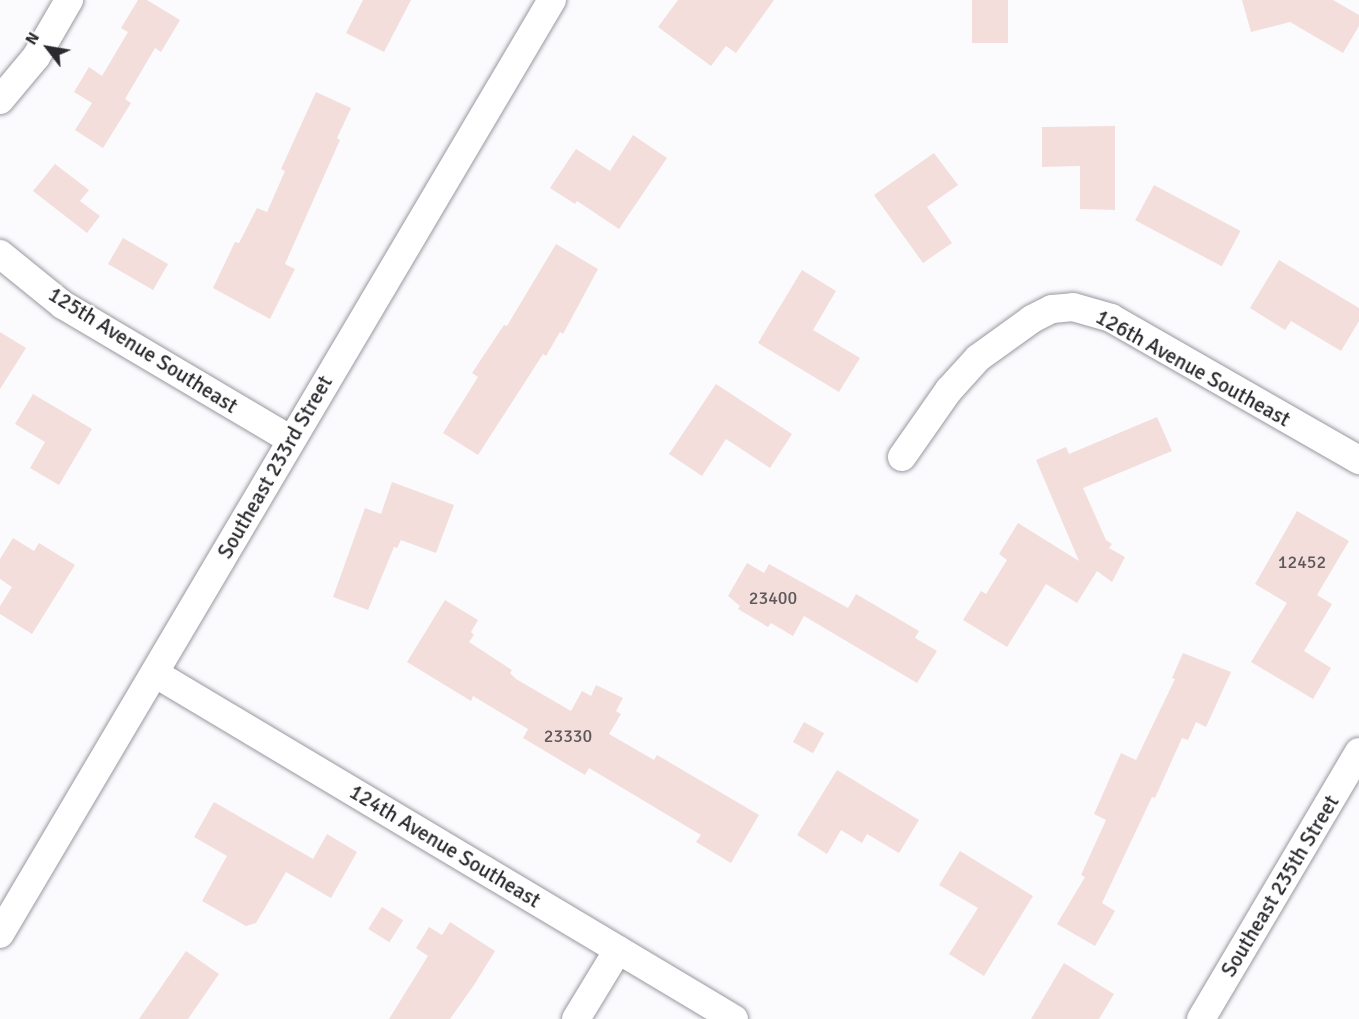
<!DOCTYPE html>
<style>
body{margin:0}
#map{position:relative;width:1359px;height:1019px;overflow:hidden;background:#fbfbfe;font-family:Signika,sans-serif}
div>[style]{position:absolute}
.building>*{inset:0;background:#f3dedc;transform-origin:0 0}
.roads{filter:drop-shadow(0 0 2px #9899a0) drop-shadow(0 0 2px #9899a0)}
.minor>*{height:28px;margin:-14px;padding:0 14px;transform-origin:14px;border-radius:14px;background:#fff}
span{translate:-50% -50%;white-space:nowrap;text-align:center;line-height:1.15;-webkit-text-stroke:4.5px #fff;paint-order:stroke}
.number-label{font-size:18px;color:#5d585a}
.number-label span{-webkit-text-stroke-width:0}
.street-label{font-size:21px;color:#2b2b2f}
.north{position:absolute;left:18px;top:18px;width:60px;height:60px;-webkit-text-stroke:4px #fff;paint-order:stroke;rotate:301deg;font-size:16px;font-weight:700;line-height:24px;text-align:center;color:#2b2b2f}
.north::after{content:'';display:block;margin:auto;width:21px;height:27px;background:#2b2b2f;clip-path:polygon(50% 0,100% 100%,50% 72%,0 100%)}
</style>
<div id="map">
<div class="building">
<div style="clip-path:polygon(138px 0,147px 0,180px 20px,161px 52px,155px 48px,125px 99px,131px 103px,103px 148px,75px 130px,92px 103px,74px 92px,89px 67px,102px 76px,128px 32px,121px 28px)"></div>
<div style="clip-path:polygon(363px 0,411px 0,384px 52px,346px 33px)"></div>
<div style="clip-path:polygon(678px 0,774px 0,736px 53px,726px 46px,711px 66px,658px 27px)"></div>
<div style="left:972px;top:0;width:36px;height:43px"></div>
<div style="clip-path:polygon(1242px 0,1333px 0,1359px 15px,1359px 26px,1343px 53px,1290px 22px,1251px 32px)"></div>
<div style="clip-path:polygon(316px 92px,351px 108px,337px 138px,340px 140px,285px 264px,295px 269px,270px 319px,213px 288px,235px 242px,239px 243px,257px 208px,267px 212px,285px 171px,281px 169px)"></div>
<div style="clip-path:polygon(1115px 126px,1115px 210px,1080px 209px,1080px 166px,1042px 167px,1042px 127px)"></div>
<div style="clip-path:polygon(633px 135px,667px 158px,619px 229px,577px 201px,575px 204px,550px 188px,576px 149px,610px 171px)"></div>
<div style="clip-path:polygon(934px 153px,958px 185px,927px 207px,952px 243px,923px 263px,874px 195px)"></div>
<div style="clip-path:polygon(55px 164px,89px 190px,80px 201px,100px 216px,87px 233px,33px 191px)"></div>
<div style="left:1154px;top:185px;width:98px;height:40px;rotate:28deg"></div>
<div style="left:123px;top:238px;width:52px;height:30px;rotate:30deg"></div>
<div style="clip-path:polygon(556px 244px,598px 269px,563px 334px,560px 332px,546px 356px,543px 354px,478px 455px,443px 433px,478px 377px,472px 373px,504px 325px,507px 326px)"></div>
<div style="clip-path:polygon(1279px 260px,1359px 308px,1359px 321px,1341px 351px,1291px 321px,1285px 330px,1250px 308px)"></div>
<div style="clip-path:polygon(802px 270px,836px 291px,813px 330px,860px 358px,839px 392px,758px 343px)"></div>
<div style="clip-path:polygon(0 332px,26px 348px,0 389px)"></div>
<div style="clip-path:polygon(716px 384px,792px 434px,770px 468px,726px 439px,702px 476px,669px 454px)"></div>
<div style="clip-path:polygon(33px 394px,92px 429px,59px 485px,30px 468px,45px 442px,15px 424px)"></div>
<div style="clip-path:polygon(1157px 417px,1172px 451px,1083px 488px,1106px 540px,1112px 544px,1109px 548px,1125px 557px,1112px 582px,1097px 571px,1077px 603px,1046px 584px,1007px 647px,963px 620px,981px 591px,986px 594px,1007px 560px,999px 554px,1018px 523px,1079px 561px,1036px 460px,1066px 447px,1069px 454px)"></div>
<div style="clip-path:polygon(392px 482px,454px 505px,436px 553px,401px 540px,397px 548px,394px 547px,368px 610px,333px 597px,365px 508px,381px 514px)"></div>
<div style="clip-path:polygon(1297px 511px,1349px 541px,1317px 595px,1332px 604px,1304px 651px,1331px 668px,1313px 699px,1251px 662px,1287px 603px,1255px 584px)"></div>
<div style="clip-path:polygon(13px 538px,34px 551px,39px 543px,75px 565px,32px 634px,0 614px,0 606px,12px 587px,0 579px,0 559px)"></div>
<div style="clip-path:polygon(747px 563px,764px 573px,769px 564px,848px 608px,856px 594px,919px 631px,915px 638px,937px 651px,917px 683px,804px 616px,793px 636px,771px 623px,768px 627px,738px 609px,740px 606px,728px 596px)"></div>
<div style="clip-path:polygon(445px 600px,478px 620px,471px 632px,474px 635px,469px 642px,512px 670px,510px 673px,516px 679px,571px 711px,582px 691px,591px 696px,596px 685px,623px 698px,616px 711px,621px 714px,609px 734px,654px 760px,657px 755px,759px 815px,731px 863px,696px 842px,701px 835px,589px 768px,585px 775px,523px 738px,528px 729px,473px 696px,471px 701px,407px 662px)"></div>
<div style="clip-path:polygon(1183px 653px,1231px 672px,1206px 727px,1196px 722px,1188px 740px,1182px 738px,1155px 798px,1152px 797px,1102px 903px,1115px 911px,1095px 946px,1057px 924px,1085px 877px,1081px 875px,1106px 820px,1094px 814px,1121px 753px,1136px 760px,1175px 679px,1172px 678px)"></div>
<div style="left:804px;top:722px;width:23px;height:23px;rotate:29deg"></div>
<div style="clip-path:polygon(837px 770px,919px 820px,899px 853px,867px 834px,862px 843px,841px 830px,827px 854px,797px 835px)"></div>
<div style="clip-path:polygon(214px 802px,313px 859px,327px 834px,357px 852px,331px 898px,286px 872px,256px 923px,246px 926px,202px 901px,227px 856px,194px 837px)"></div>
<div style="clip-path:polygon(960px 851px,1033px 896px,984px 976px,949px 954px,978px 908px,939px 885px)"></div>
<div style="left:382px;top:907px;width:25px;height:26px;rotate:32deg"></div>
<div style="clip-path:polygon(450px 922px,495px 951px,474px 985px,450px 1019px,389px 1019px,428px 956px,416px 948px,429px 927px,442px 935px)"></div>
<div style="clip-path:polygon(186px 951px,219px 974px,188px 1019px,139px 1019px)"></div>
<div style="clip-path:polygon(1064px 963px,1114px 994px,1099px 1019px,1031px 1019px)"></div>
</div>
<div class="roads">
<div class="minor">
<div style="left:0;top:100px;width:56px;rotate:-50.1deg"></div>
<div style="left:36px;top:57px;width:66px;rotate:-59.9deg"></div>
<div style="left:0;top:254px;width:81px;rotate:39deg"></div>
<div style="left:63px;top:305px;width:264px;rotate:30.6deg"></div>
<div style="left:902px;top:457px;width:82px;rotate:-55deg"></div>
<div style="left:949px;top:390px;width:43px;rotate:-47.8deg"></div>
<div style="left:978px;top:358px;width:67px;rotate:-35.8deg"></div>
<div style="left:1032px;top:319px;width:22px;rotate:-27deg"></div>
<div style="left:1052px;top:309px;width:21px;rotate:-5deg"></div>
<div style="left:1073px;top:307px;width:40px;rotate:16deg"></div>
<div style="left:1111px;top:318px;width:286px;rotate:29.8deg"></div>
<div style="left:156px;top:674px;width:673px;rotate:30.83deg"></div>
<div style="left:0;top:934px;width:1085px;rotate:-59.42deg"></div>
<div style="left:576px;top:1019px;width:81px;rotate:-58.7deg"></div>
<div style="left:1201px;top:1019px;width:310px;rotate:-59.4deg"></div>
</div>
</div>
<div class="number-label">
<span style="left:1302px;top:562px">12452</span>
<span style="left:773px;top:598px">23400</span>
<span style="left:568px;top:736px">23330</span>
</div>
<div class="street-label">
<span style="left:143px;top:350px;rotate:32deg">125th Avenue Southeast</span>
<span style="left:1193px;top:368px;rotate:29deg">126th Avenue Southeast</span>
<span style="left:275px;top:467px;rotate:-60deg">Southeast 233rd Street</span>
<span style="left:445px;top:846px;rotate:31deg">124th Avenue Southeast</span>
<span style="left:1280px;top:886px;rotate:-59deg">Southeast 235th Street</span>
</div>
<div class="north">N</div>
</div>
